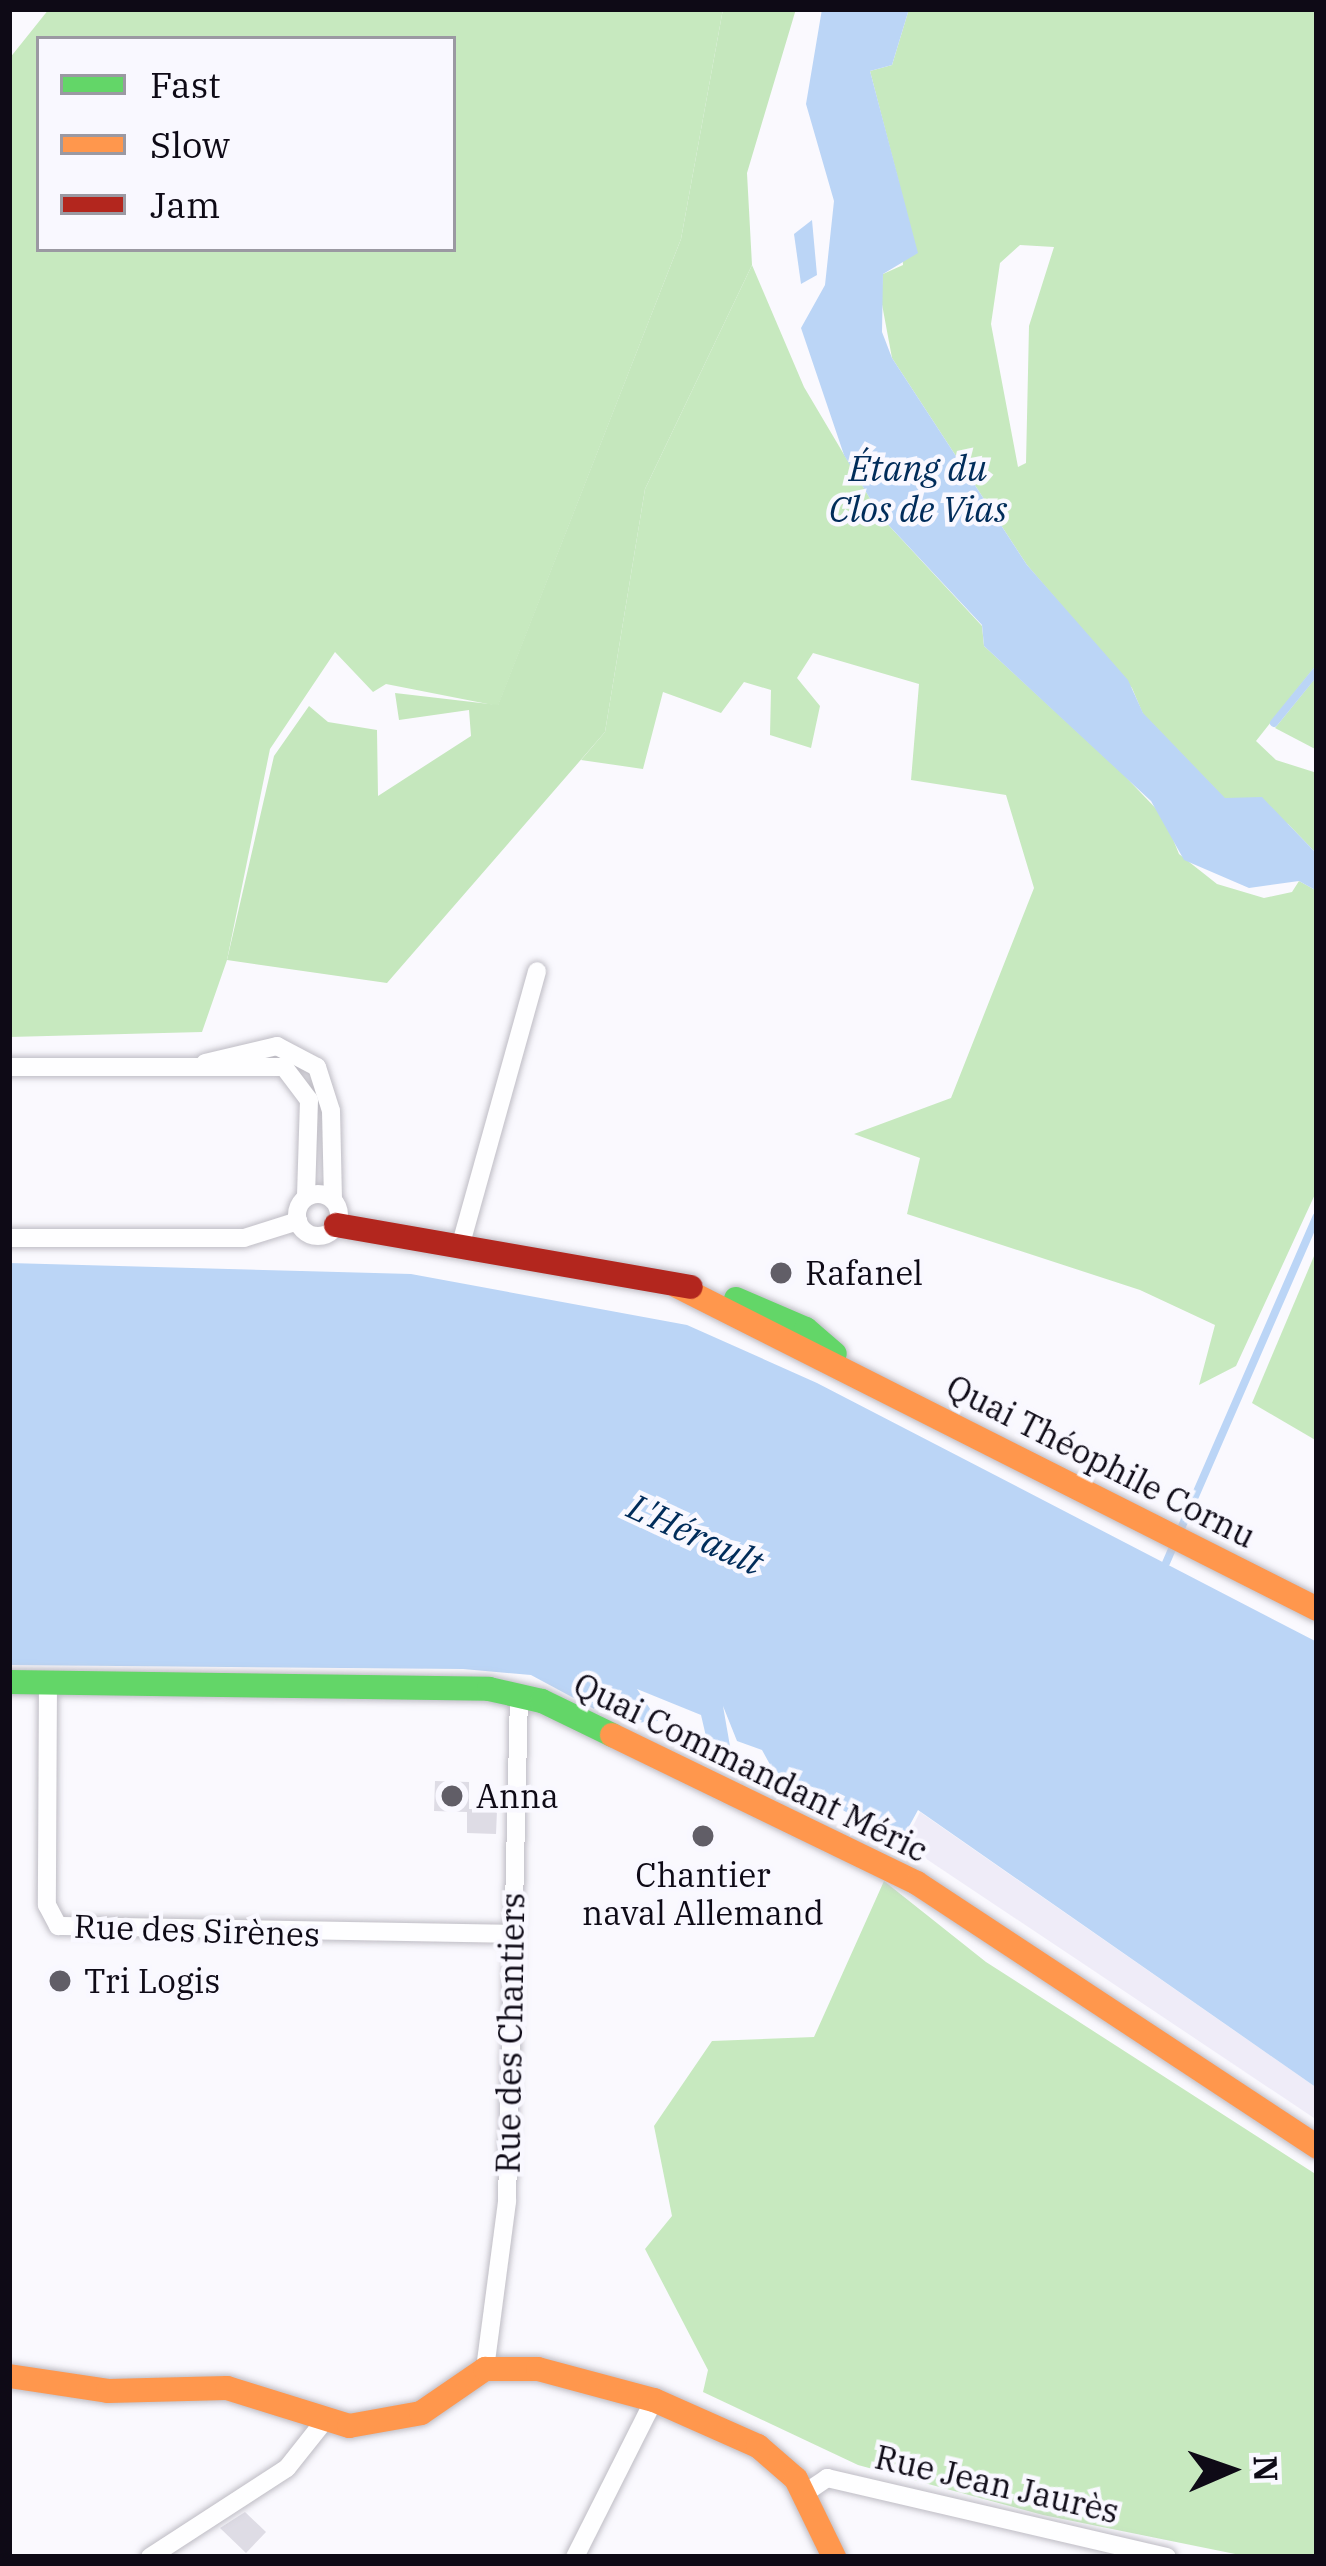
<!DOCTYPE html>
<meta charset="utf-8">
<style>
body{margin:0}
#map{position:relative;width:1326px;height:2566px;overflow:hidden;background:#faf9fe;font-family:"IBM Plex Serif",serif}
div>[style]{position:absolute}
.built>*{inset:0;background:#efecf8}
.green>*{inset:0;background:#c7e9bf}
.forest>*{inset:0;background:#c5e7bd}
.water>*{inset:0;background:#bbd5f6}
.stream>*{height:8px;margin:-4px;padding:0 4px;transform-origin:4px;border-radius:4px;background:#bbd5f6}
.building>*{inset:0;background:#dedce5}
.roads{filter:drop-shadow(0 0 3px #bebcc4) drop-shadow(0 0 3px #bebcc4)}
.street>*{height:18px;margin:-9px;padding:0 9px;transform-origin:9px;border-radius:9px;background:#fefeff}
.street>.ring{margin:-9px;padding:0;box-sizing:content-box;background:none;border:18px solid #fefeff;border-radius:50%}
.fast>*{height:24px;margin:-12px;padding:0 12px;transform-origin:12px;border-radius:12px;background:#63d668}
.slow>*{height:24px;margin:-12px;padding:0 12px;transform-origin:12px;border-radius:12px;background:#ff974d}
.jam>*{height:24px;margin:-12px;padding:0 12px;transform-origin:12px;border-radius:12px;background:#b3261e}
.dots>*{width:33px;height:33px;translate:-50% -50%;box-sizing:border-box;border:6px solid #f9f8ff;border-radius:50%}
span{translate:-50% -50%;white-space:nowrap;text-align:center;line-height:1.15;-webkit-text-stroke:9px #f9f8ff;paint-order:stroke}
.poi-label{font-size:33px;color:#0e0a16}
.left{translate:0 -50%;text-align:left}
.street-label{font-size:33px;color:#0e0a16}
.water-label{font-size:36px;color:#002c5a;font-style:italic}
.frame{position:absolute;inset:0;border:12px solid #0e0a16;pointer-events:none}
.legend{position:absolute;left:36px;top:36px;width:420px;height:216px;box-sizing:border-box;background:#f9f8ff;border:3px solid #9b99a2;margin:0;padding:15px 21px;list-style:none;font-size:36px;color:#0e0a16}
.legend li{display:flex;align-items:center;gap:24px;height:60px}
.legend b{width:60px;border:3px solid #9b99a2}
.north{position:absolute;left:1170px;top:2410px;width:120px;height:120px;-webkit-text-stroke:9px #f9f8ff;paint-order:stroke;rotate:88deg;font-size:33px;font-weight:700;line-height:48px;text-align:center;color:#0e0a16}
.north::after{content:'';display:block;margin:auto;width:42px;height:54px;background:#0e0a16;clip-path:polygon(50% 0,100% 100%,50% 72%,0 100%)}
</style>
<div id="map">
<div class="built">
<div style="clip-path:polygon(920px 1812px,1317px 2088px,1317px 2120px,904px 1844px)"></div>
</div>
<div class="green">
<div style="clip-path:polygon(evenodd,49px 9px,723px 9px,681px 239px,498px 706px,386px 684px,373px 692px,335px 652px,270px 749px,227px 960px,202px 1032px,9px 1037px,9px 59px,49px 9px,39px 39px,453px 39px,453px 249px,39px 249px,39px 39px)"></div>
<div style="clip-path:polygon(evenodd,909px 9px,1317px 9px,1317px 664px,1256px 741px,1276px 760px,1317px 773px,1317px 854px,1288px 824px,1225px 799px,1143px 714px,1132px 688px,1027px 565px,892px 358px,881px 299px,883px 274px,903px 265px,899px 183px,870px 71px,892px 65px,909px 9px,1020px 245px,1054px 247px,1029px 326px,1026px 463px,1018px 467px,991px 324px,1000px 263px,1020px 245px)"></div>
<div style="clip-path:polygon(752px 265px,804px 387px,881px 517px,982px 626px,984px 646px,1120px 771px,1164px 817px,1179px 854px,1217px 884px,1264px 898px,1292px 892px,1299px 881px,1317px 891px,1317px 1190px,1236px 1366px,1199px 1385px,1215px 1325px,1140px 1290px,907px 1214px,920px 1158px,854px 1134px,951px 1098px,1034px 888px,1006px 795px,911px 780px,919px 684px,813px 653px,797px 678px,820px 706px,811px 748px,770px 735px,771px 690px,744px 682px,721px 713px,663px 692px,643px 769px,581px 760px,605px 732px,645px 489px)"></div>
<div style="clip-path:polygon(1317px 676px,1317px 750px,1275px 728px)"></div>
<div style="clip-path:polygon(1317px 1249px,1317px 1441px,1252px 1403px)"></div>
<div style="clip-path:polygon(884px 1881px,986px 1962px,1317px 2175px,1317px 2557px,1250px 2557px,1043px 2515px,858px 2465px,703px 2392px,708px 2370px,645px 2249px,672px 2216px,654px 2126px,712px 2041px,814px 2037px)"></div>
</div>
<div class="forest">
<div style="clip-path:polygon(723px 9px,796px 9px,747px 173px,752px 265px,645px 489px,605px 732px,387px 983px,227px 960px,274px 756px,309px 706px,328px 722px,377px 730px,378px 796px,471px 736px,469px 710px,399px 720px,395px 693px,498px 705px,681px 239px)"></div>
</div>
<div class="water">
<div style="clip-path:polygon(822px 9px,909px 9px,892px 65px,870px 71px,918px 253px,883px 274px,882px 332px,892px 358px,1027px 565px,1128px 680px,1143px 713px,1225px 798px,1262px 797px,1288px 824px,1317px 854px,1317px 891px,1299px 881px,1249px 888px,1184px 860px,1151px 801px,984px 646px,982px 625px,881px 517px,844px 455px,801px 328px,825px 285px,834px 201px,806px 104px)"></div>
<div style="clip-path:polygon(812px 220px,817px 275px,801px 284px,794px 234px)"></div>
<div style="clip-path:polygon(9px 1263px,411px 1274px,687px 1325px,817px 1383px,1317px 1642px,1317px 2088px,918px 1810px,900px 1843px,773px 1770px,762px 1750px,737px 1741px,723px 1706px,734px 1769px,711px 1758px,701px 1715px,637px 1689px,658px 1721px,634px 1723px,606px 1688px,594px 1709px,531px 1675px,463px 1669px,9px 1665px)"></div>
</div>
<div class="stream">
<div style="left:1274px;top:723px;width:68px;rotate:-50.9deg"></div>
<div style="left:1166px;top:1563px;width:378px;rotate:-66.5deg"></div>
</div>
<div class="building">
<div style="clip-path:polygon(435px 1781px,469px 1782px,469px 1809px,497px 1810px,496px 1834px,467px 1833px,467px 1812px,434px 1811px)"></div>
<div style="clip-path:polygon(245px 2512px,266px 2532px,246px 2553px,220px 2528px)"></div>
</div>
<div class="roads">
<div class="street">
<div style="left:205px;top:1063px;width:74px;rotate:-13.3deg"></div>
<div style="left:277px;top:1046px;width:45px;rotate:27.7deg"></div>
<div style="left:317px;top:1067px;width:46px;rotate:72.3deg"></div>
<div style="left:331px;top:1111px;width:89px;rotate:88.7deg"></div>
<div style="left:9px;top:1067px;width:275px"></div>
<div style="left:284px;top:1067px;width:41px;rotate:52.9deg"></div>
<div style="left:309px;top:1100px;width:97px;rotate:91.8deg"></div>
<div class="ring" style="left:297px;top:1194px;width:24px;height:24px"></div>
<div style="left:9px;top:1238px;width:235px"></div>
<div style="left:244px;top:1238px;width:57px;rotate:-17.5deg"></div>
<div style="left:462px;top:1240px;width:279px;rotate:-74.4deg"></div>
<div style="left:48px;top:1682px;width:223px;rotate:90.3deg"></div>
<div style="left:47px;top:1905px;width:24px;rotate:62deg"></div>
<div style="left:58px;top:1926px;width:453px;rotate:1deg"></div>
<div style="left:485px;top:2369px;width:169px;rotate:-82.5deg"></div>
<div style="left:507px;top:2201px;width:507px;rotate:-88.64deg"></div>
<div style="left:805px;top:2493px;width:27px;rotate:-34deg"></div>
<div style="left:827px;top:2478px;width:349px;rotate:13.1deg"></div>
<div style="left:150px;top:2557px;width:163px;rotate:-33deg"></div>
<div style="left:287px;top:2468px;width:56px;rotate:-51.5deg"></div>
<div style="left:575px;top:2557px;width:176px;rotate:-63.3deg"></div>
</div>
<div class="fast">
<div style="left:736px;top:1299px;width:76px;rotate:23.2deg"></div>
<div style="left:806px;top:1329px;width:38px;rotate:41deg"></div>
<div style="left:9px;top:1682px;width:480px;rotate:0.8deg"></div>
<div style="left:489px;top:1689px;width:54px;rotate:12.8deg"></div>
<div style="left:542px;top:1701px;width:78px;rotate:25.9deg"></div>
</div>
<div class="slow">
<div style="left:677px;top:1286px;width:717px;rotate:26.78deg"></div>
<div style="left:612px;top:1735px;width:339px;rotate:25.9deg"></div>
<div style="left:917px;top:1883px;width:479px;rotate:33.4deg"></div>
<div style="left:9px;top:2376px;width:100px;rotate:8.6deg"></div>
<div style="left:108px;top:2391px;width:119px;rotate:-1.4deg"></div>
<div style="left:227px;top:2388px;width:128px;rotate:17.3deg"></div>
<div style="left:349px;top:2426px;width:73px;rotate:-10.2deg"></div>
<div style="left:421px;top:2413px;width:78px;rotate:-34.5deg"></div>
<div style="left:485px;top:2369px;width:53px"></div>
<div style="left:538px;top:2369px;width:120px;rotate:15deg"></div>
<div style="left:654px;top:2400px;width:114px;rotate:23.9deg"></div>
<div style="left:758px;top:2446px;width:50px;rotate:41deg"></div>
<div style="left:796px;top:2479px;width:87px;rotate:64deg"></div>
</div>
<div class="jam">
<div style="left:336px;top:1225px;width:360px;rotate:9.9deg"></div>
</div>
</div>
<div class="dots">
<div style="left:781px;top:1273px;background:#615e67"></div>
<div style="left:452px;top:1796px;background:#615e67"></div>
<div style="left:703px;top:1836px;background:#615e67"></div>
<div style="left:60px;top:1981px;background:#615e67"></div>
</div>
<div class="poi-label">
<span class="left" style="left:805px;top:1273px">Rafanel</span>
<span class="left" style="left:476px;top:1796px">Anna</span>
<span style="left:703px;top:1894px">Chantier<br>naval Allemand</span>
<span class="left" style="left:84px;top:1981px">Tri Logis</span>
</div>
<div class="street-label">
<span style="left:1101px;top:1461px;rotate:27deg">Quai Théophile Cornu</span>
<span style="left:751px;top:1767px;rotate:26deg">Quai Commandant Méric</span>
<span style="left:197px;top:1930px;rotate:2deg">Rue des Sirènes</span>
<span style="left:510px;top:2033px;rotate:-89deg">Rue des Chantiers</span>
<span style="left:997px;top:2484px;rotate:13deg">Rue Jean Jaurès</span>
</div>
<div class="water-label">
<span style="left:918px;top:488px">Étang du<br>Clos de Vias</span>
<span style="left:696px;top:1534px;rotate:25deg">L'Hérault</span>
</div>
<div class="frame"></div>
<ul class="legend">
<li><b style="height:15px;background:#63d668"></b>Fast</li>
<li><b style="height:15px;background:#ff974d"></b>Slow</li>
<li><b style="height:15px;background:#b3261e"></b>Jam</li>
</ul>
<div class="north">N</div>
</div>
